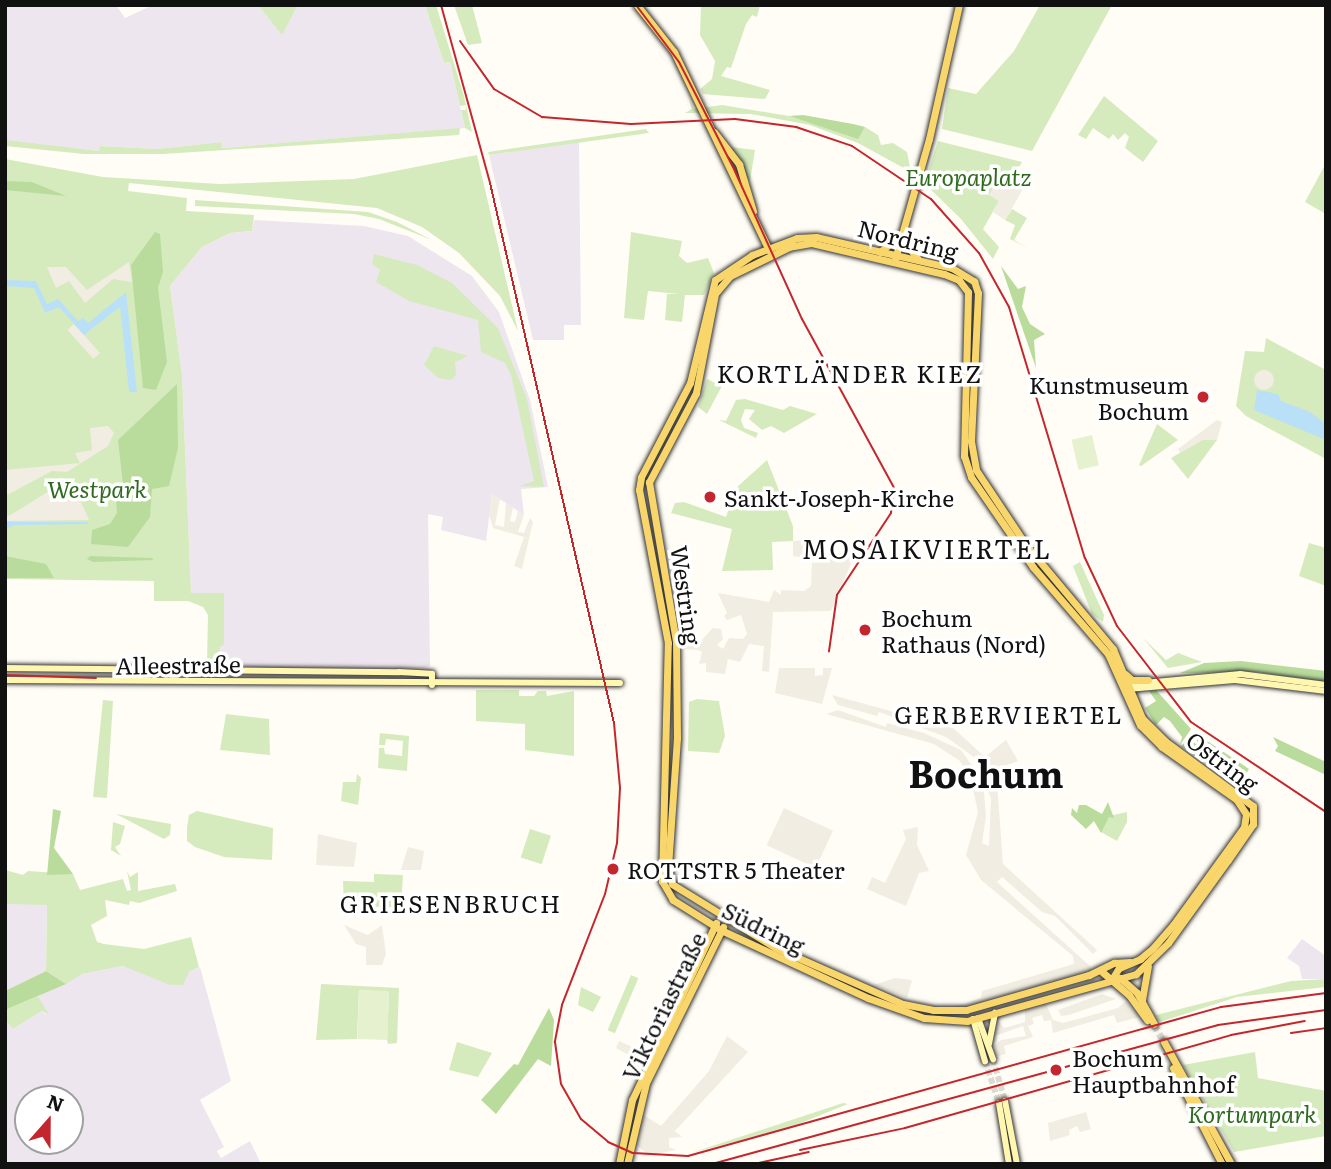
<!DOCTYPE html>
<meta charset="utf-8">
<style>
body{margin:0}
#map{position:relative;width:1331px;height:1169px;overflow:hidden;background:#fffdf5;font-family:Literata,serif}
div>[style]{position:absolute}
.industrial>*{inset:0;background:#eee6ef}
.green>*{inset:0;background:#d5ebbd;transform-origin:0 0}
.forest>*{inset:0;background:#b9dc9c}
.pitch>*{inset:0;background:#e6f2cf;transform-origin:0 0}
.plaza>*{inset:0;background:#f1ede2;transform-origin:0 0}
.round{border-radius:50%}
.water>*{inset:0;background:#b9e0f7}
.secondary-tunnel>*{height:6px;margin-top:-3px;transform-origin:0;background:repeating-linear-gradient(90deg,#dbdad3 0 6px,transparent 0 9px)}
.primary-tunnel>*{height:7px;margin-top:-3.5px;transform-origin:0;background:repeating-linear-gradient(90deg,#dbdad3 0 7px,transparent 0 10.5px)}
.roads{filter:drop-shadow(0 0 2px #333) drop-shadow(0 0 2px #333)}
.secondary>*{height:6px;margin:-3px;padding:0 3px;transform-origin:3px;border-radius:3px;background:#fff6b0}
.primary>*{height:7px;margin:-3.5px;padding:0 3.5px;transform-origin:3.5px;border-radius:3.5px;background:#f9d66b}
.tram>*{height:2px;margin:-1px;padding:0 1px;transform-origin:1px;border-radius:1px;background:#c4262e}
.rail>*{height:2px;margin:-1px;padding:0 1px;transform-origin:1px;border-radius:1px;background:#c4262e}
.dots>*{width:19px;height:19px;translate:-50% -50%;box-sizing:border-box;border:4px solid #fff;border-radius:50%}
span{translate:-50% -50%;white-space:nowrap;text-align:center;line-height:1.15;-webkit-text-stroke:7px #fff;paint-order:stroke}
.park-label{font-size:23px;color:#2f6b1f;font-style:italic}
.street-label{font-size:23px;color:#111}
.poi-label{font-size:23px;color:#111}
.right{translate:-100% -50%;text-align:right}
.left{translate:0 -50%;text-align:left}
.neighbourhood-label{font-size:24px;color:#111;letter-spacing:2px}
.quarter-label{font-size:26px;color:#111;letter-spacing:2px}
.town-label{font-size:37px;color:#111;font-weight:700}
.frame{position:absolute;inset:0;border:7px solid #111;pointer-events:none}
.north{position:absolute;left:14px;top:1085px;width:70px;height:70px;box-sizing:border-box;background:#fff;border:2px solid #a0a0a0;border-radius:50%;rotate:21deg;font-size:19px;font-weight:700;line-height:28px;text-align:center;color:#111}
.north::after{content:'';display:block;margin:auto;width:24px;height:32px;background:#c4262e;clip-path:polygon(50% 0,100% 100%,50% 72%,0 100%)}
</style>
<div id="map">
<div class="industrial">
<div style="clip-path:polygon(5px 5px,116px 5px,125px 18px,153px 5px,258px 5px,282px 34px,298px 5px,425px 5px,444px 63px,450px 62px,465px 128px,221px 148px,221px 142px,157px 149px,101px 146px,100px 151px,12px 143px,5px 140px)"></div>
<div style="clip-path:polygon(579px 142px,581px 325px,564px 325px,564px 340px,533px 340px,489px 155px)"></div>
<div style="clip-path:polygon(254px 220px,364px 226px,408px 236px,472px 276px,499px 312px,530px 400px,548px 487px,521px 489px,524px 515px,492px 494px,486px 541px,441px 530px,443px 517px,428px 514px,430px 666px,425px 668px,273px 669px,219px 664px,224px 593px,191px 594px,182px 375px,170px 286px,202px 247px,230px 233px,252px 231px)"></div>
<div style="clip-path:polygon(5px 904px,47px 904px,46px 971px,5px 991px)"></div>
<div style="clip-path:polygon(1302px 939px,1326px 956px,1326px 979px,1302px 979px,1299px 966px,1287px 958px)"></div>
<div style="clip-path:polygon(evenodd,123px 966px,142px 972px,189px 972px,200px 967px,231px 1081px,200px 1100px,224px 1147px,217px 1151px,221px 1158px,250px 1141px,261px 1164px,5px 1164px,5px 1020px,13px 1029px,42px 1011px,47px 1015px,38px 996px,82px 974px,123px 966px,28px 1099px,70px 1099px,70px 1141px,28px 1141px,28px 1099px)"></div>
</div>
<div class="green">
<div style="clip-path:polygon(258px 5px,298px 5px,282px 35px)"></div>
<div style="clip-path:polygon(425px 5px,436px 5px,464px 96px,472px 132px,465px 128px,461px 110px,466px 110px,466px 105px,460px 106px,450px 62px,444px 63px)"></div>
<div style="clip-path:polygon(454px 5px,472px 5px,482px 43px,468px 45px)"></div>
<div style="clip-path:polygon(701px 5px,760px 5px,757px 17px,752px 15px,746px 24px,731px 68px,727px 67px,721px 76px,770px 90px,765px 99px,703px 94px,700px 89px,712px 79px,715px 61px,700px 35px)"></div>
<div style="clip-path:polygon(1040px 5px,1112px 5px,1032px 151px,942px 129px,948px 88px,976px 94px,1014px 51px)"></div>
<div style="clip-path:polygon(1104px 96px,1158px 141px,1143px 162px,1125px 148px,1129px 137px,1125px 133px,1118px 140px,1113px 134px,1109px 139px,1093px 128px,1086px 139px,1078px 135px)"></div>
<div style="clip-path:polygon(689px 99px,694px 109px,722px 105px,789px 116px,858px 138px,865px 127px,878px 135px,881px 145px,893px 143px,907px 152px,911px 172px,858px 143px,810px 125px,751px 114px,685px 113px,692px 109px)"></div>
<div style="clip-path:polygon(460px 128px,459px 135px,163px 154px,84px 154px,5px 146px,5px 140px,99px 151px,100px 146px,157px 149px,221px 142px,222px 148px)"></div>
<div style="clip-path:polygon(646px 129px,649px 133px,489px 155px,488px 152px)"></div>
<div style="clip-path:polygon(938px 141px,1022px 162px,1010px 183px,989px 194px,999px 201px,983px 229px,999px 247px,993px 259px,961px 219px,924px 183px,933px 180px,927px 175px)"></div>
<div style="clip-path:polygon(731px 147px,755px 150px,750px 181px,748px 179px)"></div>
<div style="clip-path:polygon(477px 155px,518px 331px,500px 296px,459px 253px,422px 227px,377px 208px,129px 183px,128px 191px,187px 198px,186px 211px,254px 215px,252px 231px,230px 233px,202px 247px,170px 286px,182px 375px,191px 593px,224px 593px,224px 645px,220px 647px,219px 664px,207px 663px,208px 615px,203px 607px,188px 601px,154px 601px,154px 581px,5px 579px,5px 159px,103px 177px,220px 184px,354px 179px)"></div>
<div style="clip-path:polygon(1326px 163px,1326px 214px,1305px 202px)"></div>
<div style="clip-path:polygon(195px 200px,368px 212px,397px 222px,432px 240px,379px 219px,354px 214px,195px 206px)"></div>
<div style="clip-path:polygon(1012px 209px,1027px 218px,1014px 240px,1028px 248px,1010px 239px,1015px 225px,1005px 220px)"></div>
<div style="clip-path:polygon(631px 232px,682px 241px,679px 256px,687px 263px,708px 258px,714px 273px,704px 295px,685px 295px,682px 322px,665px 320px,667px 294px,679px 294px,648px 291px,644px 320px,624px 318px)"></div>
<div style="clip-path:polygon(374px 254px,417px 265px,452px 283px,498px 328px,527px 399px,544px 487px,519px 486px,534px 481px,511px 375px,505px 363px,481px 352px,478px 320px,409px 301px,376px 282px,380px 270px,372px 264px)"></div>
<div style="clip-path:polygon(1266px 338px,1326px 370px,1326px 459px,1246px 416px,1236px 406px,1245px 351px,1264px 352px)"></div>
<div style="clip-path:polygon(434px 346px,468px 356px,455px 362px,456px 375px,451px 380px,438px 378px,424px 365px)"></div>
<div style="clip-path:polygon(707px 379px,722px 386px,707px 414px,698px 407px)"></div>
<div style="clip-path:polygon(745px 399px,783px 410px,790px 406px,817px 414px,784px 433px,771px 426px,762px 430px,749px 419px,755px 410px,745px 409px,741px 420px,744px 428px,758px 433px,756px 438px,719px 420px,726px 421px,736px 400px)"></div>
<div style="clip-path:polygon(1157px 424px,1178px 440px,1141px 466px,1139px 465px)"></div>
<div style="clip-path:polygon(1202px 440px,1217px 440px,1188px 479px,1171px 458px)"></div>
<div style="clip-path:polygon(767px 460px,793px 526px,793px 541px,772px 542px,773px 570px,722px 571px,732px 529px,671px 513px,675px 503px,684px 502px,726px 517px,736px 488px)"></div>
<div style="clip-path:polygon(1309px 543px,1326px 548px,1326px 586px,1299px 576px)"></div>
<div style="clip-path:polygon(1080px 562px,1104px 615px,1103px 622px,1092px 614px,1073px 566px)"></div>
<div style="clip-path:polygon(1143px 638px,1166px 660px,1178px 653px,1202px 662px,1168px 668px)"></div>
<div style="clip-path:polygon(476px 690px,519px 690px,519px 696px,534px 696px,538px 691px,546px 691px,547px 696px,574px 691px,574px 756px,525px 750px,525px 724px,476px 721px)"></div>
<div style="clip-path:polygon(697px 699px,719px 701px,725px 736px,719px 753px,688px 751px,689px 702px)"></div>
<div style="clip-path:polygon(103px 700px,113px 701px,107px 798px,93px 797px)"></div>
<div style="clip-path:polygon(226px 714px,269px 719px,270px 755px,220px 750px)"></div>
<div style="clip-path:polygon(380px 733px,409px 736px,407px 771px,378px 768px,379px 748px,384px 748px,385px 754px,402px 756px,403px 741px,386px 739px,385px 745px,379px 745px)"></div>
<div style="clip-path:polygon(357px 774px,361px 778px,358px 805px,341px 801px,343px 782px,356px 782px)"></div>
<div style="clip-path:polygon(197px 811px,273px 828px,272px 860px,224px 857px,195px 847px,187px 841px,187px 828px,189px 815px)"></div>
<div style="clip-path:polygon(1127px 812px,1127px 822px,1117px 841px,1101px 832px,1109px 816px)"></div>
<div style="clip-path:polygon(116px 814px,171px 824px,170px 835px,164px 839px)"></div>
<div style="clip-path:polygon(113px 822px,125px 826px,120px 844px,115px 847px,121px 856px,111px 850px)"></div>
<div style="left:530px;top:829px;width:22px;height:30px;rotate:18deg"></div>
<div style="clip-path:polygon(5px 870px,23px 875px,28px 871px,73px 874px,80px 890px,123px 879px,127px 891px,131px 890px,127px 871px,130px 877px,138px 872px,138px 891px,175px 884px,177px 891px,139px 903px,130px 901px,129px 905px,105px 900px,107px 916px,91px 925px,97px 942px,104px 944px,144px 949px,191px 937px,199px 967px,189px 972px,183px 985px,170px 985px,123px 966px,82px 974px,66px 984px,46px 971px,47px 905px,5px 904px)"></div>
<div style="clip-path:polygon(374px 874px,403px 875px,401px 907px,344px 908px,343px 881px,374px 882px)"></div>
<div style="left:631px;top:975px;width:8px;height:60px;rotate:23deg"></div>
<div style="clip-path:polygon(1326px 979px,1326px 987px,1237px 997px,1160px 1022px,1156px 1015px,1291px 981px)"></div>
<div style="clip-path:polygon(321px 984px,399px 988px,397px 1043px,388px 1044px,387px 1040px,389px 992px,359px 990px,357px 1039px,316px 1040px)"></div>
<div style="clip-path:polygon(581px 987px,601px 997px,593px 1012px,578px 1005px)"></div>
<div style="clip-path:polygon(38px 996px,49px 1015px,42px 1011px,13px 1029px,5px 1020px,5px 1010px)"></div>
<div style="clip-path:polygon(457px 1042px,492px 1053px,478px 1077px,449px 1070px)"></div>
<div style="clip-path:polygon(1255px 1052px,1258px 1078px,1326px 1091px,1326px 1136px,1234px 1152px,1183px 1065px)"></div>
<div style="clip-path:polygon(843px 1103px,848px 1104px,786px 1129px,691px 1153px)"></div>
</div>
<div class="forest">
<div style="clip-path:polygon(803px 115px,853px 124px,865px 127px,858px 139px,789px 116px)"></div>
<div style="clip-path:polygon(5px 181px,32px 182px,66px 196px,5px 190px)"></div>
<div style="clip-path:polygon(155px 232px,160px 234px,163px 272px,158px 288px,167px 362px,156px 390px,143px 388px,131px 265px)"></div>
<div style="clip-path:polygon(1001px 266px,1018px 289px,1026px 286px,1022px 307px,1030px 324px,1045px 334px,1034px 340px,1036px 368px)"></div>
<div style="clip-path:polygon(177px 384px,178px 448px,169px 486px,152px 489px,150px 517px,128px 547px,91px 544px,92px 530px,110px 524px,117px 513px,116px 499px,109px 495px,124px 493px,118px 440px)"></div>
<div style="clip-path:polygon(5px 556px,46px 564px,54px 578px,5px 578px)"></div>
<div style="clip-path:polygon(90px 556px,152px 558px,153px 560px,93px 562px,87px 559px)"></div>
<div style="clip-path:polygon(1241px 661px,1326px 671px,1326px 682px,1257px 672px,1180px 673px,1204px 663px)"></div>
<div style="clip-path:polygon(1156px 690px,1191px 729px,1180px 745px,1182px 737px,1170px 721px,1164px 717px,1156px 725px,1145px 708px,1156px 701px,1149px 691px)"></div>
<div style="clip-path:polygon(1194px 732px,1249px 769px,1238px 786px,1181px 746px,1189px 739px,1199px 746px)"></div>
<div style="clip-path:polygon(1273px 737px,1326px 762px,1326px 775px,1275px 751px,1278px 746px)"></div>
<div style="clip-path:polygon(1108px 802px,1114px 818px,1109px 817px,1101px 833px,1094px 821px,1086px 829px,1071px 815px,1072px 808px,1077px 813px,1079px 805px,1086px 805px,1102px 814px)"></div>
<div style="clip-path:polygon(53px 809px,61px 811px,54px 848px,73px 874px,47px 875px)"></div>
<div style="clip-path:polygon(46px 971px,66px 984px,5px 1010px,5px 991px)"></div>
<div style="clip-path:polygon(549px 1008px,554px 1020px,551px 1066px,538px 1059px,496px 1114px,481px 1100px,514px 1064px,518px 1065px)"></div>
</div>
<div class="pitch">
<div style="left:1092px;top:435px;width:31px;height:21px;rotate:77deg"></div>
<div style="left:359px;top:990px;width:30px;height:49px;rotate:2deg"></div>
</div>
<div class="plaza">
<div style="clip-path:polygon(1018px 170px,1030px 177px,1005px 220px,993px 212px,999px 201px,989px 195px,999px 177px,1010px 183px)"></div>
<div style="clip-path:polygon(129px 262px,132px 282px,113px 279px,85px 303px,69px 281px,56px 288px,47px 267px,66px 267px,87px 290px)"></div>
<div style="left:74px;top:324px;width:39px;height:9px;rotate:48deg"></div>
<div class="round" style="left:1254px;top:370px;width:20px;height:20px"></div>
<div style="clip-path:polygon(1217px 420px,1222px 422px,1217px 440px,1202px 440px,1180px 453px,1178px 449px)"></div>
<div style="clip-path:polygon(108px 426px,114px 433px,108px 446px,67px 472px,52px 471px,5px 496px,5px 470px,80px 463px,75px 453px,92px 450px,90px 428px)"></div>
<div style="clip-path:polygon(70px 478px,89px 520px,5px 521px,5px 514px,9px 516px)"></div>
<div style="clip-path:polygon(492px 494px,500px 499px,495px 525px,504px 527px,506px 503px,513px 508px,510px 521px,515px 522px,518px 511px,524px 515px,518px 532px,524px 533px,530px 518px,533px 522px,522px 569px,514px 566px,524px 537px,493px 528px,489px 515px)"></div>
<div style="clip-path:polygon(806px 540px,815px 555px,834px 554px,831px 559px,837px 563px,836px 554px,856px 552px,831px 611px,773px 612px,769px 672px,762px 671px,764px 646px,749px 644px,740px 662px,728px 659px,725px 674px,706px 672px,706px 663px,699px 664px,702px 652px,698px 650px,682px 649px,682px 645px,699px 643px,713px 628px,721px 629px,723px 639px,717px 645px,723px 649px,729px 638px,743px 639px,747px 634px,741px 615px,727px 620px,724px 616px,727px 613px,718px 593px,769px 602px,774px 590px,781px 595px,781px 590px,804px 591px,811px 586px,812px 559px,793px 556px,793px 541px)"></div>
<div style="clip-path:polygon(779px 668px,815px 668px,815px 676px,823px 675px,823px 668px,832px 668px,822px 704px,775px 693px)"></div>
<div style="clip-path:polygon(832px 695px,953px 728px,985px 757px,1006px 740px,1018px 761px,996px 769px,1003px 864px,1097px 950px,1093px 954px,1055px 916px,1042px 912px,1002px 877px,997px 882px,1091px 967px,1091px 972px,970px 1007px,952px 1007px,981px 998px,982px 991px,1074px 964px,1073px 956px,981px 880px,966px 855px,978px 812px,970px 776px,960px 761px,934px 744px,826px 714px,838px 710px,886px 727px,887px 723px,924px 733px,961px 750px,983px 781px,986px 816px,982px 843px,989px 846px,991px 799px,978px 760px,946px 737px,879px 712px,877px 716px,838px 705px)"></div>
<div style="left:784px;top:808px;width:54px;height:41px;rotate:25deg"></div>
<div style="clip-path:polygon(918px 827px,917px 845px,929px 871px,919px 873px,906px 906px,867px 889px,872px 877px,885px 883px,906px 839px,903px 830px)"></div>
<div style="clip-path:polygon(318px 834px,357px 843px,354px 867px,316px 865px)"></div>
<div style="clip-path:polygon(408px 847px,424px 851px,421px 870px,401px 870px)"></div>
<div style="clip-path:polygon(344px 925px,368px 935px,382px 925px,386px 954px,382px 965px,366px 965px,366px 947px,356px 944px)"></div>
<div style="clip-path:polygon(895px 978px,912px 980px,907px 998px,874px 985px)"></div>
<div style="clip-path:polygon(676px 986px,681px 991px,644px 1063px,616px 1048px,619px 1041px,639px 1050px,659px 1009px,670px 1008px)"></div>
<div style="clip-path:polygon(1102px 994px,1116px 999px,1069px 1015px,1061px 1016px,1058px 1010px)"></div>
<div style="clip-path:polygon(1126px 1001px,1139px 1017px,1117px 1023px,1114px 1015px,1053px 1033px,1051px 1020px,1044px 1021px,1042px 1015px,1032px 1018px,1034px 1024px,1028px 1026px,1033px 1037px,1004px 1046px,1006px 1054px,998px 1056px,994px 1046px,1001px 1040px,1026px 1036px,1023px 1026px,995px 1036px,996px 1018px,1001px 1014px,1017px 1010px,998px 1020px,1004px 1028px,1025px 1022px,1025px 1007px,1045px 1002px,1053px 1020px,1063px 1023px,1118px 1008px)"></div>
<div style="clip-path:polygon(727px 1036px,748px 1052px,675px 1131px,682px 1137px,669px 1138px,669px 1147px,676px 1150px,642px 1157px,645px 1152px,636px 1145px,642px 1114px,661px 1126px,709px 1071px)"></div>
<div style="clip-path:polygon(1086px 1112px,1091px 1129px,1080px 1132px,1077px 1126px,1069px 1130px,1070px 1135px,1050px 1141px,1048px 1123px)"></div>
</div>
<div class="water">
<div style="clip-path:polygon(5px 280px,36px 281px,47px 304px,58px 299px,78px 321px,83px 318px,88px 323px,126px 292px,137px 392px,129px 392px,120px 307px,84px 335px,59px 307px,45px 313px,34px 288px,5px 286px)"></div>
<div style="clip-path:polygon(1257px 390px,1278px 394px,1281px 401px,1310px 412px,1326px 424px,1326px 440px,1254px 410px)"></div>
<div style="clip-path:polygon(5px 522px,88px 522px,89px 524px,14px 525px,5px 530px)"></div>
</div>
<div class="secondary-tunnel">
<div style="left:993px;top:1059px;width:44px;rotate:74.1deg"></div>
<div style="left:985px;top:1061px;width:44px;rotate:71.6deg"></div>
</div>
<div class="primary-tunnel">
<div style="left:1154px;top:1024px;width:21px;rotate:61deg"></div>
</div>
<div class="roads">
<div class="secondary">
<div style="left:5px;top:668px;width:394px;rotate:0.6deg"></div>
<div style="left:399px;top:672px;width:33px;rotate:3deg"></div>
<div style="left:432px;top:674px;width:11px;rotate:90deg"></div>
<div style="left:5px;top:680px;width:615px;rotate:0.28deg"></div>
<div style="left:1123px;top:685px;width:118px;rotate:-5.4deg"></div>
<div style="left:1240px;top:674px;width:87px;rotate:7.3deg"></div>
<div style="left:1127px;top:689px;width:108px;rotate:-4.8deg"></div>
<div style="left:1235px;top:680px;width:92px;rotate:6.9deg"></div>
<div style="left:978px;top:1018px;width:44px;rotate:69.9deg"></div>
<div style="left:973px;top:1019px;width:44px;rotate:74.1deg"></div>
<div style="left:989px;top:1044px;width:32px;rotate:-79deg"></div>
<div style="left:1005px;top:1101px;width:64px;rotate:79.2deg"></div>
<div style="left:999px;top:1103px;width:62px;rotate:80.7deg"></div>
</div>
<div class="primary">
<div style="left:637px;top:5px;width:60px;rotate:51.8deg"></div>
<div style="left:674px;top:52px;width:220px;rotate:64.4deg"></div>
<div style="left:714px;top:132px;width:41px;rotate:52deg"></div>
<div style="left:739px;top:164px;width:49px;rotate:73.4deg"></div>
<div style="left:900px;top:236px;width:29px;rotate:52deg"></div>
<div style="left:816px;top:237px;width:139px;rotate:12.8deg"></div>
<div style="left:952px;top:268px;width:26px;rotate:31deg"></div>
<div style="left:974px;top:281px;width:13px;rotate:72deg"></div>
<div style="left:978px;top:293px;width:148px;rotate:92.7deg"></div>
<div style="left:971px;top:441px;width:29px;rotate:80deg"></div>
<div style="left:976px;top:470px;width:90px;rotate:56.3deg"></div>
<div style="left:1026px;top:545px;width:136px;rotate:50.1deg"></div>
<div style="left:1113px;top:649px;width:75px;rotate:67.2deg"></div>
<div style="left:1142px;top:718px;width:33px;rotate:45deg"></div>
<div style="left:1165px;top:741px;width:109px;rotate:36.5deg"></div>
<div style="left:1253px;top:806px;width:18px;rotate:90deg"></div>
<div style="left:1253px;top:824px;width:44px;rotate:124.8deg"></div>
<div style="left:1228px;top:860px;width:102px;rotate:125.9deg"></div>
<div style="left:1168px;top:943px;width:45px;rotate:135.9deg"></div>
<div style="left:1136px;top:974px;width:175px;rotate:164.5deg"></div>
<div style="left:967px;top:1021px;width:43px;rotate:-176deg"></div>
<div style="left:924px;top:1018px;width:59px;rotate:-160.3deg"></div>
<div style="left:868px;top:998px;width:162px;rotate:-155.2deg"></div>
<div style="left:721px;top:930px;width:57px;rotate:-148deg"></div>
<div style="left:673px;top:900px;width:22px;rotate:-120deg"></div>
<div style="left:662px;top:881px;width:238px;rotate:-88.6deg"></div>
<div style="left:668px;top:643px;width:156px;rotate:-100.7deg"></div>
<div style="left:639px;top:490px;width:13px;rotate:-81deg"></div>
<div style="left:641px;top:477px;width:106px;rotate:-62.5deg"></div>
<div style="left:690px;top:383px;width:106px;rotate:-76.4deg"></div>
<div style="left:715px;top:280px;width:45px;rotate:-34deg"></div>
<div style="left:752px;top:255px;width:48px;rotate:-20.7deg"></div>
<div style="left:797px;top:238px;width:19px;rotate:-3deg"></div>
<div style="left:880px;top:252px;width:25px;rotate:-40deg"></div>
<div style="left:895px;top:259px;width:125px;rotate:-74.2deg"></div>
<div style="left:929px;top:139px;width:137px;rotate:-77.4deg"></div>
<div style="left:1125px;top:674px;width:9px;rotate:41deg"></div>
<div style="left:1132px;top:680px;width:16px"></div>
<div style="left:1100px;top:970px;width:38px;rotate:41deg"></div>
<div style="left:1129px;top:995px;width:31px;rotate:54deg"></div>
<div style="left:1120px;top:978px;width:23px;rotate:41deg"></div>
<div style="left:1137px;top:993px;width:35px;rotate:61deg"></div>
<div style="left:1112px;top:979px;width:13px;rotate:-58deg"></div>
<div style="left:1119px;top:968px;width:23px;rotate:-23deg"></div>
<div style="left:1140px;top:959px;width:17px;rotate:-40deg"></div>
<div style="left:1153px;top:948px;width:30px;rotate:-49deg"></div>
<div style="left:1173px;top:925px;width:121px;rotate:-54.1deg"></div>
<div style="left:1244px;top:827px;width:13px;rotate:-81deg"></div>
<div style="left:1246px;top:814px;width:17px;rotate:-123deg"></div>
<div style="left:1237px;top:800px;width:92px;rotate:-144.8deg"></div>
<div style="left:1162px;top:747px;width:31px;rotate:-135deg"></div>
<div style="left:1140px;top:725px;width:78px;rotate:-114.3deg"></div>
<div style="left:1108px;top:654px;width:115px;rotate:-130.8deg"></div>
<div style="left:1033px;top:567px;width:109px;rotate:-124.6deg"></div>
<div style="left:971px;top:477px;width:22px;rotate:-108deg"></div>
<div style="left:964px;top:456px;width:164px;rotate:-88.6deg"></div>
<div style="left:968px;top:292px;width:15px;rotate:-127deg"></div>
<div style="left:959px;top:280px;width:16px;rotate:-158deg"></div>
<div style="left:944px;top:274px;width:137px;rotate:-166.9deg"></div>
<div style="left:811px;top:243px;width:22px;rotate:170deg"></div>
<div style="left:789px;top:247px;width:66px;rotate:153.8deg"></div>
<div style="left:730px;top:276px;width:23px;rotate:130deg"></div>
<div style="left:715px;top:294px;width:101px;rotate:100.9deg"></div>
<div style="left:696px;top:393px;width:101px;rotate:117.8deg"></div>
<div style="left:649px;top:482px;width:161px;rotate:80.4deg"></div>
<div style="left:676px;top:641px;width:97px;rotate:89.4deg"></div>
<div style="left:677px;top:738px;width:130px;rotate:94deg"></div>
<div style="left:668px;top:868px;width:16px;rotate:76deg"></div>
<div style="left:672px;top:884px;width:122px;rotate:31.6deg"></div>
<div style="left:776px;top:948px;width:139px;rotate:23.8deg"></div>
<div style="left:903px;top:1004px;width:31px;rotate:11deg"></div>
<div style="left:933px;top:1010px;width:33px"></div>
<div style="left:966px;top:1010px;width:128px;rotate:-15.9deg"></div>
<div style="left:1089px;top:975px;width:28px;rotate:-26deg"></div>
<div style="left:1114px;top:963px;width:16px;rotate:-4deg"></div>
<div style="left:1142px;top:1000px;width:34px;rotate:-80deg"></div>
<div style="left:1164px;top:1042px;width:139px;rotate:61.2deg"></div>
<div style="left:1173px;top:1068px;width:108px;rotate:63deg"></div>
<div style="left:619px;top:1164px;width:65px;rotate:-78.5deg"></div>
<div style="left:632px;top:1100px;width:196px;rotate:-64.6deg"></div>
<div style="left:627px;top:1164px;width:83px;rotate:-76.8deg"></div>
<div style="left:646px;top:1083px;width:174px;rotate:-63.7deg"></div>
</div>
</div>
<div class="tram">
<div style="left:636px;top:5px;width:71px;rotate:53deg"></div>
<div style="left:679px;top:62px;width:118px;rotate:62.8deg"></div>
<div style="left:733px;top:167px;width:167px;rotate:65.6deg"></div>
<div style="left:802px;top:319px;width:192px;rotate:61.4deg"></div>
<div style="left:894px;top:488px;width:25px;rotate:97deg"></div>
<div style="left:891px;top:513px;width:98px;rotate:123.4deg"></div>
<div style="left:837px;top:595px;width:57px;rotate:98.1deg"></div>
<div style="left:5px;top:675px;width:91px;rotate:1.9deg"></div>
</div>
<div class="rail">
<div style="left:441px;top:5px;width:185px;rotate:74.6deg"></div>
<div style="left:490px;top:183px;width:554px;rotate:77.07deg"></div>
<div style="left:614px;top:723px;width:65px;rotate:84.7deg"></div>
<div style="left:620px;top:788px;width:55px;rotate:93.1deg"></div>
<div style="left:617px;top:843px;width:52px;rotate:103.2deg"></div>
<div style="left:605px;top:894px;width:119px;rotate:111.2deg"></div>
<div style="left:562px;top:1005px;width:38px;rotate:101deg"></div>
<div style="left:555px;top:1042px;width:42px;rotate:81.9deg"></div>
<div style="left:561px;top:1084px;width:40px;rotate:60.3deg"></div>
<div style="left:581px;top:1119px;width:35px;rotate:40deg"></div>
<div style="left:608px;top:1142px;width:27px;rotate:24deg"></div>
<div style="left:633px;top:1153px;width:55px;rotate:3.1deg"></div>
<div style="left:688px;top:1156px;width:553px;rotate:-15.62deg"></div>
<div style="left:1221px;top:1007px;width:106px;rotate:-7.6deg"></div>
<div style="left:460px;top:41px;width:59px;rotate:54.7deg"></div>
<div style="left:494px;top:89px;width:56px;rotate:30.3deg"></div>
<div style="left:542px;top:117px;width:89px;rotate:4.5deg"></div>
<div style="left:631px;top:124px;width:104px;rotate:-2.8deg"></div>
<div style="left:735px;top:119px;width:62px;rotate:7.5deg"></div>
<div style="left:796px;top:127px;width:59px;rotate:18.7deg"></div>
<div style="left:852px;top:146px;width:95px;rotate:33.9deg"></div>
<div style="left:931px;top:199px;width:72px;rotate:48.4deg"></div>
<div style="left:979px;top:253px;width:62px;rotate:60.9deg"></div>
<div style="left:1009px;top:307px;width:262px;rotate:73.2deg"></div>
<div style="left:1085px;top:558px;width:75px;rotate:64.8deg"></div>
<div style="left:1117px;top:626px;width:121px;rotate:52.4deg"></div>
<div style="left:1191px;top:722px;width:162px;rotate:33.7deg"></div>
<div style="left:1291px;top:1033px;width:35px;rotate:-8deg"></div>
<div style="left:800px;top:1150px;width:107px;rotate:-11.8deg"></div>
<div style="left:905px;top:1128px;width:339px;rotate:-15.9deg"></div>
<div style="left:1231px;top:1035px;width:75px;rotate:-10.7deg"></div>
<div style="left:712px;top:1164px;width:525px;rotate:-15.36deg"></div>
<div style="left:1218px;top:1025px;width:109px;rotate:-7.9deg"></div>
<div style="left:754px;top:1164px;width:56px;rotate:-12.3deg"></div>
</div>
<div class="dots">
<div style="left:1203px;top:397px;background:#c4262e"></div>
<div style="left:710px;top:497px;background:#c4262e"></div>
<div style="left:865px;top:630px;background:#c4262e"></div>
<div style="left:613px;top:869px;background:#c4262e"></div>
<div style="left:1056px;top:1070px;background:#c4262e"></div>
</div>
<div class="park-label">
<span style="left:968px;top:176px">Europaplatz</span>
<span style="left:97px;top:488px">Westpark</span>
<span style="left:1252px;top:1113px">Kortumpark</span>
</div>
<div class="street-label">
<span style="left:908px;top:239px;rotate:14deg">Nordring</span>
<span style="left:687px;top:595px;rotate:82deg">Westring</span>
<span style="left:178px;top:664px;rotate:-1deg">Alleestraße</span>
<span style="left:1223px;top:761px;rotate:37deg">Ostring</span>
<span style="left:764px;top:927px;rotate:26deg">Südring</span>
<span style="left:663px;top:1006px;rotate:-64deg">Viktoriastraße</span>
</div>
<div class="poi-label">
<span class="right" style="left:1189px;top:397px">Kunstmuseum<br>Bochum</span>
<span class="left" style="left:724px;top:497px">Sankt-Joseph-Kirche</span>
<span class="left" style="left:881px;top:630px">Bochum<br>Rathaus (Nord)</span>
<span class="left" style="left:627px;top:869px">ROTTSTR 5 Theater</span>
<span class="left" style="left:1072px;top:1070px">Bochum<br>Hauptbahnhof</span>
</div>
<div class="neighbourhood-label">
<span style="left:850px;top:373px">KORTLÄNDER KIEZ</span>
<span style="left:1009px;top:714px">GERBERVIERTEL</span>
<span style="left:451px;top:903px">GRIESENBRUCH</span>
</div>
<div class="quarter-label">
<span style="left:927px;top:548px">MOSAIKVIERTEL</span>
</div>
<div class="town-label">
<span style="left:986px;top:772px">Bochum</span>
</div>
<div class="frame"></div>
<div class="north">N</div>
</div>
